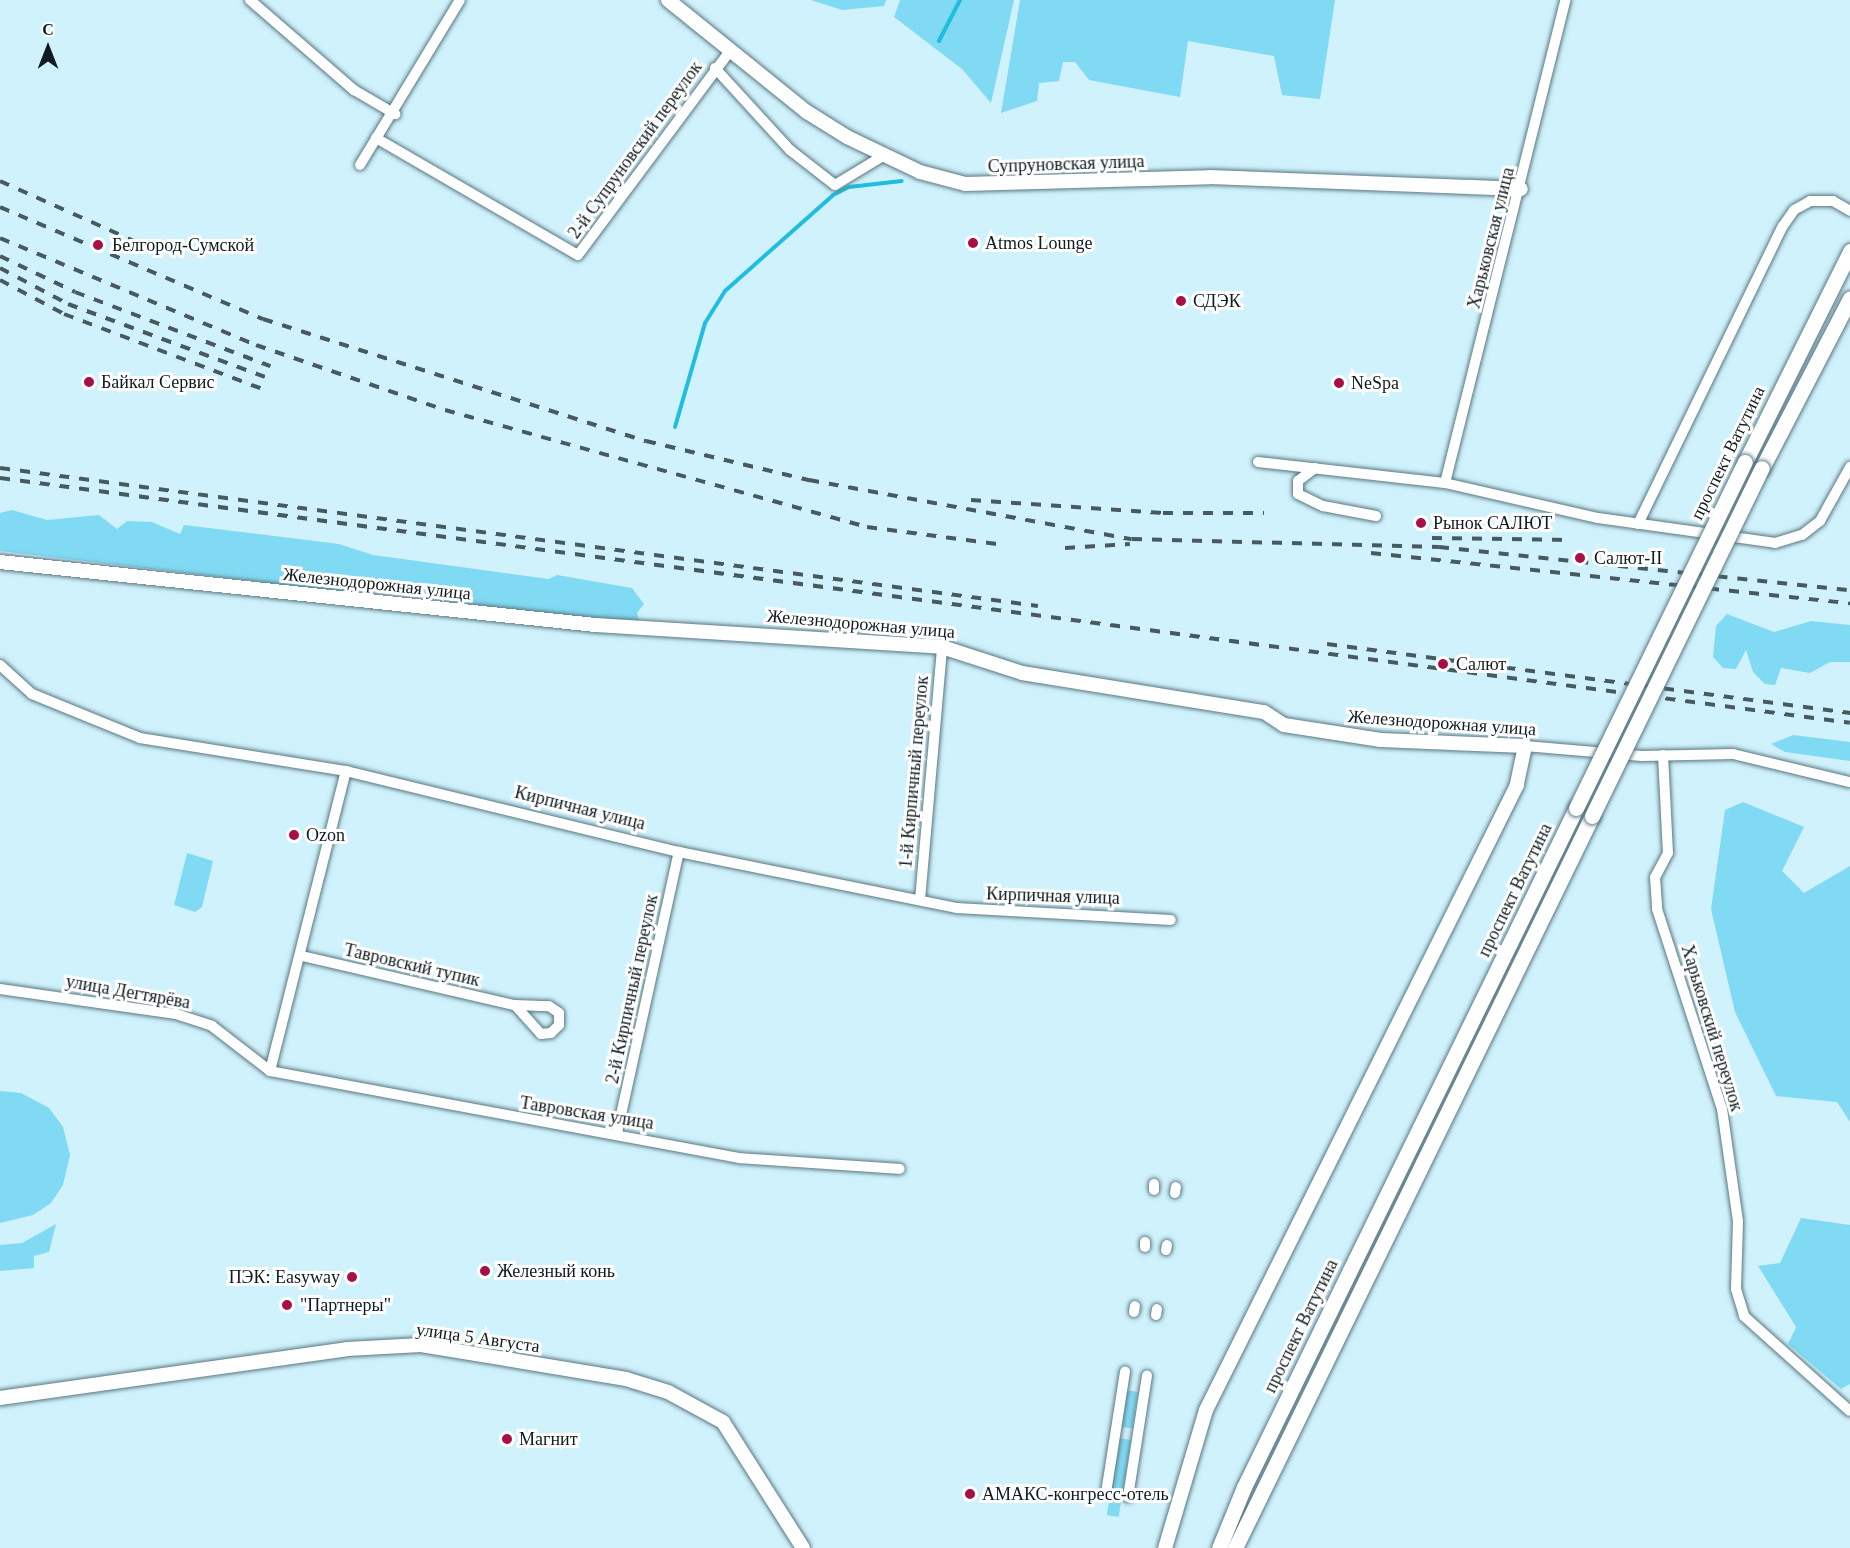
<!DOCTYPE html>
<meta charset="utf-8">
<style>
body{margin:0}
#map{position:relative;width:1850px;height:1548px;overflow:hidden;background:#d0f2fc;font-family:"Times New Roman",serif}
div>[style]{position:absolute}
.green>*{inset:0;background:#81daf3;transform-origin:0 0}
.stream>*{height:4px;margin:-2px;padding:0 2px;transform-origin:2px;border-radius:2px;background:#20bde0}
.roads{filter:drop-shadow(0 0 2px #597781) drop-shadow(0 0 2px #597781)}
.street>*{height:10px;margin:-5px;padding:0 5px;transform-origin:5px;border-radius:5px;background:#fff}
.secondary>*{height:14px;margin:-7px;padding:0 7px;transform-origin:7px;border-radius:7px;background:#fff}
.primary>*{height:15px;margin:-7.5px;padding:0 7.5px;transform-origin:7.5px;border-radius:7.5px;background:#fff}
.rail>*{height:4px;margin-top:-2px;transform-origin:0;background:repeating-linear-gradient(90deg,#475a5f 0 10px,transparent 0 20px)}
.bridges{filter:drop-shadow(0 0 2px #597781) drop-shadow(0 0 2px #597781)}
.primary-bridge>*{height:15px;margin:-7.5px;padding:0 7.5px;transform-origin:7.5px;border-radius:7.5px;background:#fff}
.dots>*{width:16px;height:16px;translate:-50% -50%;box-sizing:border-box;border:3px solid #fff;border-radius:50%}
span{translate:-50% -50%;white-space:nowrap;text-align:center;line-height:1.15;-webkit-text-stroke:6px #fff;paint-order:stroke}
.street-label{font-size:18px;color:#0f1b1f}
.poi-label{font-size:18px;color:#0f1b1f}
.left{translate:0 -50%;text-align:left}
.right{translate:-100% -50%;text-align:right}
.north{position:absolute;left:18px;top:18px;width:60px;height:60px;-webkit-text-stroke:4px #fff;paint-order:stroke;rotate:0deg;font-size:16px;font-weight:700;line-height:24px;text-align:center;color:#0f1b1f}
.north::after{content:'';display:block;margin:auto;width:21px;height:27px;background:#0f1b1f;clip-path:polygon(50% 0,100% 100%,50% 72%,0 100%)}
</style>
<div id="map">
<div class="green">
<div style="clip-path:polygon(811px 0,886px 0,884px 6px,842px 10px)"></div>
<div style="clip-path:polygon(900px 0,1014px 0,991px 103px,962px 69px,894px 17px)"></div>
<div style="clip-path:polygon(1020px 0,1335px 0,1320px 99px,1282px 95px,1274px 56px,1188px 41px,1180px 97px,1089px 80px,1075px 62px,1063px 62px,1059px 81px,1039px 83px,1037px 101px,1001px 113px)"></div>
<div style="clip-path:polygon(12px 510px,47px 520px,99px 515px,117px 529px,127px 521px,152px 522px,180px 534px,184px 525px,339px 544px,373px 555px,549px 579px,557px 575px,632px 588px,644px 604px,637px 613px,640px 623px,441px 601px,416px 591px,368px 586px,354px 593px,0 551px,0 513px)"></div>
<div style="clip-path:polygon(1727px 614px,1774px 632px,1811px 621px,1850px 625px,1850px 662px,1830px 662px,1810px 673px,1781px 668px,1775px 685px,1765px 684px,1753px 672px,1746px 650px,1736px 669px,1723px 668px,1713px 657px,1716px 626px)"></div>
<div style="clip-path:polygon(1793px 735px,1850px 742px,1850px 761px,1785px 752px,1771px 744px)"></div>
<div style="clip-path:polygon(1743px 802px,1804px 827px,1782px 871px,1804px 893px,1850px 866px,1850px 1122px,1837px 1102px,1776px 1096px,1735px 1012px,1711px 909px,1725px 810px)"></div>
<div style="clip-path:polygon(187px 853px,213px 861px,202px 907px,195px 912px,174px 905px)"></div>
<div style="clip-path:polygon(0 1091px,21px 1093px,49px 1108px,63px 1127px,70px 1155px,63px 1185px,51px 1203px,33px 1215px,0 1223px)"></div>
<div style="clip-path:polygon(1801px 1218px,1850px 1225px,1850px 1384px,1841px 1389px,1788px 1344px,1796px 1327px,1758px 1266px,1780px 1263px)"></div>
<div style="clip-path:polygon(56px 1224px,49px 1252px,34px 1256px,34px 1268px,0 1271px,0 1245px,22px 1243px)"></div>
<div style="left:1126px;top:1390px;width:12px;height:37px;rotate:9deg"></div>
<div style="left:1119px;top:1438px;width:12px;height:78px;rotate:9deg"></div>
</div>
<div class="stream">
<div style="left:939px;top:41px;width:46px;rotate:-62.9deg"></div>
<div style="left:675px;top:427px;width:108px;rotate:-73.9deg"></div>
<div style="left:705px;top:323px;width:38px;rotate:-58deg"></div>
<div style="left:725px;top:291px;width:144px;rotate:-41.6deg"></div>
<div style="left:833px;top:195px;width:18px;rotate:-27deg"></div>
<div style="left:849px;top:187px;width:53px;rotate:-6.5deg"></div>
</div>
<div class="roads">
<div class="street">
<div style="left:250px;top:0;width:138px;rotate:40.9deg"></div>
<div style="left:354px;top:90px;width:48px;rotate:30.3deg"></div>
<div style="left:715px;top:68px;width:111px;rotate:47.6deg"></div>
<div style="left:790px;top:150px;width:57px;rotate:37.9deg"></div>
<div style="left:835px;top:185px;width:56px;rotate:-31.1deg"></div>
<div style="left:376px;top:138px;width:233px;rotate:30.1deg"></div>
<div style="left:578px;top:255px;width:254px;rotate:-53.3deg"></div>
<div style="left:360px;top:165px;width:193px;rotate:-58.8deg"></div>
<div style="left:1258px;top:462px;width:188px;rotate:6.4deg"></div>
<div style="left:1445px;top:483px;width:157px;rotate:12.9deg"></div>
<div style="left:1598px;top:518px;width:179px;rotate:8deg"></div>
<div style="left:1775px;top:543px;width:28px;rotate:-17deg"></div>
<div style="left:1802px;top:535px;width:23px;rotate:-38deg"></div>
<div style="left:1820px;top:521px;width:62px;rotate:-60.9deg"></div>
<div style="left:1315px;top:468px;width:21px;rotate:143deg"></div>
<div style="left:1298px;top:481px;width:13px;rotate:90deg"></div>
<div style="left:1298px;top:494px;width:28px;rotate:26deg"></div>
<div style="left:1323px;top:506px;width:54px;rotate:10.7deg"></div>
<div style="left:1445px;top:483px;width:498px;rotate:-76deg"></div>
<div style="left:1638px;top:524px;width:331px;rotate:-64.1deg"></div>
<div style="left:1783px;top:226px;width:19px;rotate:-55deg"></div>
<div style="left:1794px;top:210px;width:18px;rotate:-29deg"></div>
<div style="left:1810px;top:201px;width:23px"></div>
<div style="left:1833px;top:201px;width:20px;rotate:30deg"></div>
<div style="left:0;top:665px;width:43px;rotate:42.2deg"></div>
<div style="left:32px;top:694px;width:117px;rotate:22.2deg"></div>
<div style="left:140px;top:738px;width:209px;rotate:9.1deg"></div>
<div style="left:346px;top:771px;width:343px;rotate:13.7deg"></div>
<div style="left:679px;top:852px;width:284px;rotate:11.4deg"></div>
<div style="left:957px;top:908px;width:214px;rotate:3.2deg"></div>
<div style="left:1525px;top:746px;width:117px;rotate:4.9deg"></div>
<div style="left:1642px;top:756px;width:91px;rotate:-1.3deg"></div>
<div style="left:1733px;top:754px;width:120px;rotate:13.5deg"></div>
<div style="left:1663px;top:755px;width:98px;rotate:87.1deg"></div>
<div style="left:1668px;top:853px;width:27px;rotate:118deg"></div>
<div style="left:1655px;top:877px;width:32px;rotate:86deg"></div>
<div style="left:1657px;top:909px;width:210px;rotate:72deg"></div>
<div style="left:1722px;top:1109px;width:113px;rotate:81.9deg"></div>
<div style="left:1738px;top:1221px;width:68px;rotate:91.7deg"></div>
<div style="left:1736px;top:1289px;width:28px;rotate:73deg"></div>
<div style="left:1744px;top:1316px;width:142px;rotate:41.9deg"></div>
<div style="left:920px;top:900px;width:254px;rotate:-85deg"></div>
<div style="left:302px;top:956px;width:219px;rotate:13deg"></div>
<div style="left:515px;top:1005px;width:34px;rotate:2deg"></div>
<div style="left:549px;top:1006px;width:12px;rotate:35deg"></div>
<div style="left:559px;top:1013px;width:12px;rotate:90deg"></div>
<div style="left:559px;top:1025px;width:11px;rotate:135deg"></div>
<div style="left:551px;top:1033px;width:10px;rotate:174deg"></div>
<div style="left:541px;top:1034px;width:39px;rotate:-132deg"></div>
<div style="left:0;top:989px;width:178px;rotate:8.1deg"></div>
<div style="left:176px;top:1014px;width:38px;rotate:18deg"></div>
<div style="left:212px;top:1026px;width:73px;rotate:37.8deg"></div>
<div style="left:270px;top:1071px;width:477px;rotate:10.5deg"></div>
<div style="left:739px;top:1158px;width:161px;rotate:3.9deg"></div>
<div style="left:270px;top:1071px;width:309px;rotate:-75.8deg"></div>
<div style="left:617px;top:1133px;width:288px;rotate:-77.6deg"></div>
<div style="left:1154px;top:1190px;width:6px;rotate:-90deg"></div>
<div style="left:1175px;top:1193px;width:6px;rotate:-81deg"></div>
<div style="left:1145px;top:1247px;width:5px;rotate:-90deg"></div>
<div style="left:1166px;top:1250px;width:5px;rotate:-79deg"></div>
<div style="left:1134px;top:1312px;width:6px;rotate:-81deg"></div>
<div style="left:1156px;top:1315px;width:6px;rotate:-81deg"></div>
<div style="left:1106px;top:1493px;width:123px;rotate:-81.1deg"></div>
<div style="left:1128px;top:1497px;width:123px;rotate:-81.1deg"></div>
</div>
<div class="secondary">
<div style="left:668px;top:0;width:179px;rotate:38.9deg"></div>
<div style="left:807px;top:112px;width:47px;rotate:32deg"></div>
<div style="left:847px;top:137px;width:81px;rotate:25.6deg"></div>
<div style="left:920px;top:172px;width:47px;rotate:14.9deg"></div>
<div style="left:965px;top:184px;width:245px;rotate:-1.6deg"></div>
<div style="left:1210px;top:177px;width:311px;rotate:2.2deg"></div>
<div style="left:0;top:562px;width:598px;rotate:6.04deg"></div>
<div style="left:595px;top:625px;width:348px;rotate:3.6deg"></div>
<div style="left:942px;top:647px;width:84px;rotate:18deg"></div>
<div style="left:1022px;top:673px;width:245px;rotate:9.2deg"></div>
<div style="left:1264px;top:712px;width:24px;rotate:33deg"></div>
<div style="left:1284px;top:725px;width:98px;rotate:8.8deg"></div>
<div style="left:1381px;top:740px;width:144px;rotate:2.4deg"></div>
<div style="left:1525px;top:746px;width:40px;rotate:102deg"></div>
<div style="left:1517px;top:785px;width:698px;rotate:116.45deg"></div>
<div style="left:1206px;top:1410px;width:144px;rotate:106.5deg"></div>
<div style="left:0;top:1398px;width:350px;rotate:-8deg"></div>
<div style="left:347px;top:1349px;width:74px;rotate:-3.1deg"></div>
<div style="left:421px;top:1345px;width:208px;rotate:9.4deg"></div>
<div style="left:626px;top:1379px;width:44px;rotate:17.2deg"></div>
<div style="left:668px;top:1392px;width:63px;rotate:28.6deg"></div>
<div style="left:723px;top:1422px;width:149px;rotate:57.6deg"></div>
</div>
<div class="primary">
<div style="left:1745px;top:462px;width:236px;rotate:-63.5deg"></div>
<div style="left:1762px;top:468px;width:191px;rotate:-62.6deg"></div>
<div style="left:1219px;top:1548px;width:66px;rotate:-67.7deg"></div>
<div style="left:1244px;top:1487px;width:756px;rotate:-63.94deg"></div>
<div style="left:1235px;top:1548px;width:814px;rotate:-64deg"></div>
</div>
</div>
<div class="rail">
<div style="left:0;top:181px;width:145px;rotate:24.1deg"></div>
<div style="left:0;top:207px;width:286px;rotate:23.1deg"></div>
<div style="left:263px;top:319px;width:402px;rotate:17.7deg"></div>
<div style="left:646px;top:441px;width:168px;rotate:13.5deg"></div>
<div style="left:809px;top:480px;width:328px;rotate:10.4deg"></div>
<div style="left:1132px;top:539px;width:307px;rotate:1.5deg"></div>
<div style="left:1439px;top:547px;width:413px;rotate:6deg"></div>
<div style="left:0;top:238px;width:277px;rotate:22.7deg"></div>
<div style="left:256px;top:345px;width:200px;rotate:19deg"></div>
<div style="left:445px;top:410px;width:438px;rotate:15.5deg"></div>
<div style="left:867px;top:527px;width:131px;rotate:7.5deg"></div>
<div style="left:0;top:256px;width:83px;rotate:25.6deg"></div>
<div style="left:75px;top:292px;width:209px;rotate:20.8deg"></div>
<div style="left:0;top:268px;width:77px;rotate:27.9deg"></div>
<div style="left:68px;top:304px;width:210px;rotate:20.3deg"></div>
<div style="left:0;top:280px;width:72px;rotate:28deg"></div>
<div style="left:64px;top:314px;width:210px;rotate:20.7deg"></div>
<div style="left:0;top:468px;width:1047px;rotate:7.57deg"></div>
<div style="left:0;top:478px;width:1866px;rotate:7.54deg"></div>
<div style="left:971px;top:500px;width:192px;rotate:3.9deg"></div>
<div style="left:1163px;top:513px;width:101px"></div>
<div style="left:1432px;top:538px;width:139px;rotate:0.8deg"></div>
<div style="left:1065px;top:548px;width:65px;rotate:-3.5deg"></div>
<div style="left:1371px;top:553px;width:482px;rotate:6deg"></div>
<div style="left:1327px;top:644px;width:528px;rotate:7.52deg"></div>
</div>
<div class="bridges">
<div class="primary-bridge">
<div style="left:1576px;top:808px;width:385px;rotate:-64deg"></div>
<div style="left:1592px;top:816px;width:387px;rotate:-64deg"></div>
</div>
</div>
<div class="dots">
<div style="left:973px;top:243px;background:#a61047"></div>
<div style="left:98px;top:245px;background:#a61047"></div>
<div style="left:1181px;top:301px;background:#a61047"></div>
<div style="left:89px;top:382px;background:#a61047"></div>
<div style="left:1339px;top:383px;background:#a61047"></div>
<div style="left:1421px;top:523px;background:#a61047"></div>
<div style="left:1580px;top:558px;background:#a61047"></div>
<div style="left:1443px;top:664px;background:#a61047"></div>
<div style="left:294px;top:835px;background:#a61047"></div>
<div style="left:485px;top:1271px;background:#a61047"></div>
<div style="left:352px;top:1277px;background:#a61047"></div>
<div style="left:287px;top:1305px;background:#a61047"></div>
<div style="left:507px;top:1439px;background:#a61047"></div>
<div style="left:970px;top:1494px;background:#a61047"></div>
</div>
<div class="street-label">
<span style="left:635px;top:150px;rotate:-54deg">2-й Супруновский переулок</span>
<span style="left:1066px;top:164px;rotate:-2deg">Супруновская улица</span>
<span style="left:1491px;top:238px;rotate:-76deg">Харьковская улица</span>
<span style="left:1728px;top:453px;rotate:-64deg">проспект Ватутина</span>
<span style="left:377px;top:584px;rotate:6deg">Железнодорожная улица</span>
<span style="left:861px;top:624px;rotate:5deg">Железнодорожная улица</span>
<span style="left:1442px;top:723px;rotate:4deg">Железнодорожная улица</span>
<span style="left:914px;top:772px;rotate:-85deg">1-й Кирпичный переулок</span>
<span style="left:580px;top:808px;rotate:14deg">Кирпичная улица</span>
<span style="left:1515px;top:890px;rotate:-64deg">проспект Ватутина</span>
<span style="left:1053px;top:896px;rotate:2deg">Кирпичная улица</span>
<span style="left:412px;top:965px;rotate:13deg">Тавровский тупик</span>
<span style="left:632px;top:989px;rotate:-78deg">2-й Кирпичный переулок</span>
<span style="left:128px;top:992px;rotate:10deg">улица Дегтярёва</span>
<span style="left:1712px;top:1028px;rotate:73deg">Харьковский переулок</span>
<span style="left:587px;top:1113px;rotate:9deg">Тавровская улица</span>
<span style="left:1301px;top:1326px;rotate:-64deg">проспект Ватутина</span>
<span style="left:478px;top:1338px;rotate:8deg">улица 5 Августа</span>
</div>
<div class="poi-label">
<span class="left" style="left:985px;top:243px">Atmos Lounge</span>
<span class="left" style="left:112px;top:245px">Белгород-Сумской</span>
<span class="left" style="left:1193px;top:301px">СДЭК</span>
<span class="left" style="left:101px;top:382px">Байкал Сервис</span>
<span class="left" style="left:1351px;top:383px">NeSpa</span>
<span class="left" style="left:1433px;top:523px">Рынок САЛЮТ</span>
<span class="left" style="left:1594px;top:558px">Салют-II</span>
<span class="left" style="left:1456px;top:664px">Салют</span>
<span class="left" style="left:306px;top:835px">Ozon</span>
<span class="left" style="left:497px;top:1271px">Железный конь</span>
<span class="right" style="left:340px;top:1277px">ПЭК: Easyway</span>
<span class="left" style="left:300px;top:1305px">"Партнеры"</span>
<span class="left" style="left:519px;top:1439px">Магнит</span>
<span class="left" style="left:982px;top:1494px">АМАКС-конгресс-отель</span>
</div>
<div class="north">С</div>
</div>
